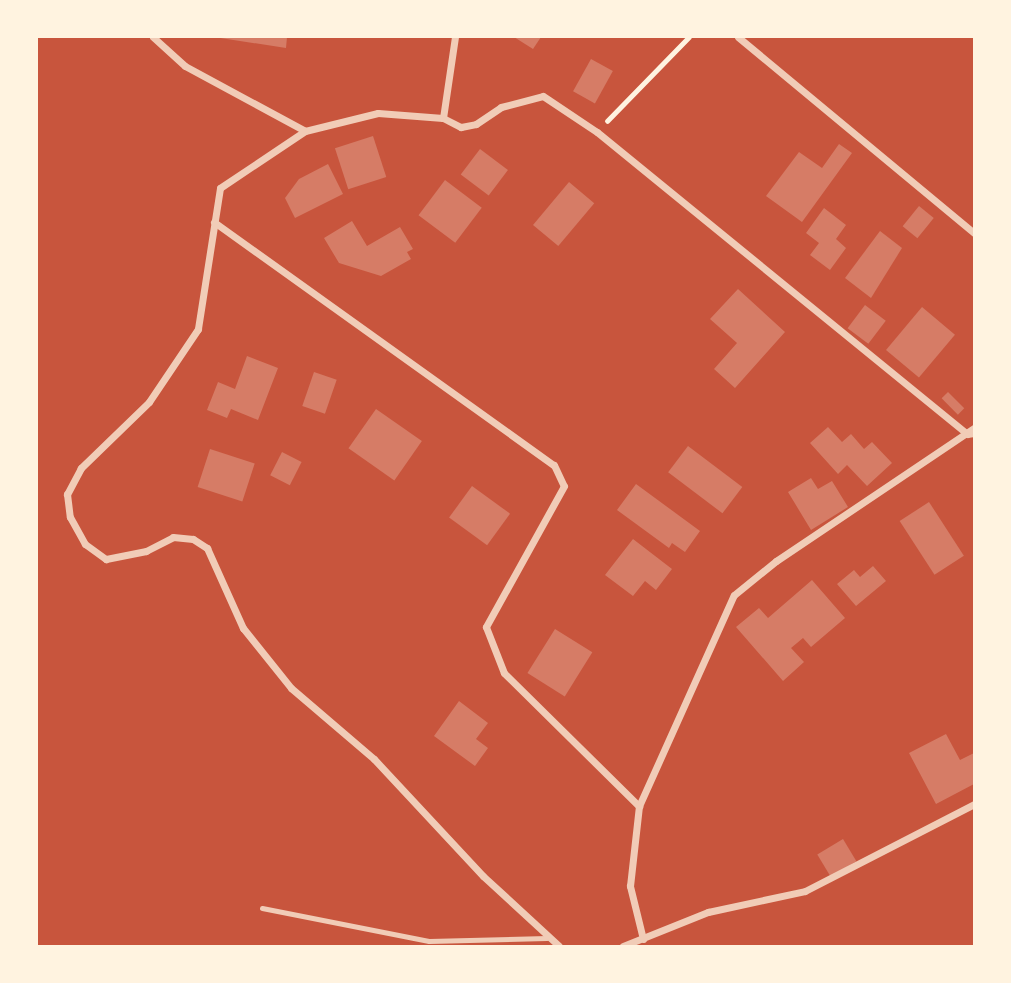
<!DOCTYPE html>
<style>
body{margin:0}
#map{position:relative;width:1011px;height:983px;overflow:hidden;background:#c8553d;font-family:"PT Serif",serif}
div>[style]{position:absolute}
.building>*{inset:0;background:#d67c66;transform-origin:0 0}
.path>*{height:4.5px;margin:-2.25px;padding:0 2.25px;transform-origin:2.25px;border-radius:2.25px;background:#fff3e0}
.service>*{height:5px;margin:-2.5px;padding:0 2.5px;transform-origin:2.5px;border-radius:2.5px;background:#f1ccb7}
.minor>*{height:7px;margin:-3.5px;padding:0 3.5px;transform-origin:3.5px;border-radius:3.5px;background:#f1ccb7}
span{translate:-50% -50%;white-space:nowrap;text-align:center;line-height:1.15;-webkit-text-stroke:7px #fff3e0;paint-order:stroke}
.frame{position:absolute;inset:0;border:38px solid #fff3e0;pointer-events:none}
</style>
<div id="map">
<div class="building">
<div style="clip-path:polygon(214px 37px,287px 37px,286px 48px)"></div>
<div style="clip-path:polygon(514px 37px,541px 37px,533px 49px)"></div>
<div style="left:591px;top:59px;width:25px;height:37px;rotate:29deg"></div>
<div style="left:373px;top:136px;width:43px;height:40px;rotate:72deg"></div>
<div style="clip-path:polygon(839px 144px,852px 153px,802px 222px,766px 196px,799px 152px,822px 168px)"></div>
<div style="left:480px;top:149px;width:35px;height:32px;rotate:37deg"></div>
<div style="clip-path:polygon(328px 164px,343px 194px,295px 218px,285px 198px,299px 179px)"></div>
<div style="left:445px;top:180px;width:46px;height:44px;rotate:37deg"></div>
<div style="left:569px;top:182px;width:33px;height:56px;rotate:40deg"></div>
<div style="left:919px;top:206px;width:19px;height:26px;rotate:39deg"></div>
<div style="clip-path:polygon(824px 208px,846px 225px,836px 239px,846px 248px,830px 270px,810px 255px,819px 243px,806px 233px)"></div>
<div style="clip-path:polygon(352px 221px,367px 246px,400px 227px,413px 249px,407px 252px,411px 259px,381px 276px,339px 263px,324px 238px)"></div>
<div style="clip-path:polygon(880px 231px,902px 248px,871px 298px,845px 278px)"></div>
<div style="clip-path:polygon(738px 289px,785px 332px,735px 388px,714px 369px,737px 343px,710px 319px)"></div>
<div style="left:865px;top:305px;width:26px;height:29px;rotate:37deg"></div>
<div style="left:922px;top:307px;width:43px;height:56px;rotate:40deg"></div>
<div style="clip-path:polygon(247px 356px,278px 368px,258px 420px,231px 409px,227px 418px,207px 410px,218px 382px,235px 389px)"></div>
<div style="left:314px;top:372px;width:24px;height:36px;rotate:19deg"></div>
<div style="left:948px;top:392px;width:23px;height:9px;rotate:45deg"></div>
<div style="left:376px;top:409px;width:56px;height:48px;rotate:35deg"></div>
<div style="clip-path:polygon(828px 427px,842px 442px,851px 434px,864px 449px,872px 442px,892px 463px,867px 486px,847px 465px,838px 474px,810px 443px)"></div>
<div style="left:688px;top:446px;width:68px;height:33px;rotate:37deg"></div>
<div style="left:210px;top:449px;width:47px;height:40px;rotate:18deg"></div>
<div style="left:282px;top:452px;width:22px;height:26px;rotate:27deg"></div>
<div style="clip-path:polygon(811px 478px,818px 489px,832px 481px,848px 507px,811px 530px,788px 492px)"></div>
<div style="clip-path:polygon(636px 484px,700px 531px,685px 552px,672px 543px,669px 548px,617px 510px)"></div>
<div style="left:472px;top:486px;width:47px;height:39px;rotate:36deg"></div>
<div style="left:929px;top:502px;width:64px;height:35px;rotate:57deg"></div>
<div style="clip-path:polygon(633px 539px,672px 569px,656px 590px,645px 581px,633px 596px,605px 575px)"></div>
<div style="clip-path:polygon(873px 566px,886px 581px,856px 606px,837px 584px,854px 570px,860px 577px)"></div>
<div style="clip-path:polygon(812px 580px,845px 618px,811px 647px,803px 638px,791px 648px,804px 662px,783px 681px,736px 627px,759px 608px,768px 618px)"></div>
<div style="left:555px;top:629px;width:44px;height:52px;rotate:32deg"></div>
<div style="clip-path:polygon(459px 701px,488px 723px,476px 739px,488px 748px,475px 766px,434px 736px)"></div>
<div style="clip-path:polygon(946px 734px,960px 760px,974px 753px,974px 784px,936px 804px,909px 753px)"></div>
<div style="left:843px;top:839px;width:26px;height:30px;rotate:59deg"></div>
</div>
<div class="path">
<div style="left:607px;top:121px;width:117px;rotate:-45.7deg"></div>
</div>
<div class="service">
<div style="left:262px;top:908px;width:170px;rotate:11.2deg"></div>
<div style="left:429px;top:941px;width:118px;rotate:-1.5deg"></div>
</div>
<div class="minor">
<div style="left:153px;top:37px;width:43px;rotate:42.2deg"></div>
<div style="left:185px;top:66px;width:136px;rotate:28.4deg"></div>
<div style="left:305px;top:131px;width:75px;rotate:-13.9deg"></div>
<div style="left:378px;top:113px;width:65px;rotate:4.4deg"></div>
<div style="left:443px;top:118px;width:82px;rotate:-81.6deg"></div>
<div style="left:738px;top:37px;width:307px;rotate:39.7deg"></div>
<div style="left:443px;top:118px;width:20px;rotate:27deg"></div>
<div style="left:461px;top:127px;width:15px;rotate:-11deg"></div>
<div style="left:476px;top:124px;width:30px;rotate:-34deg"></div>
<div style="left:501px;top:107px;width:43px;rotate:-14.7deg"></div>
<div style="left:543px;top:96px;width:65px;rotate:33.7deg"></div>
<div style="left:597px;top:132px;width:478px;rotate:39.2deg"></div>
<div style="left:967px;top:434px;width:7px;rotate:-8deg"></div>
<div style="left:305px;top:131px;width:102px;rotate:146.2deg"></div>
<div style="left:220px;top:188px;width:143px;rotate:98.9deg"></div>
<div style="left:198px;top:329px;width:88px;rotate:123.9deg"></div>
<div style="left:149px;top:402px;width:95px;rotate:135.9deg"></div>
<div style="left:81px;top:468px;width:30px;rotate:118deg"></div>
<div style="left:67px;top:494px;width:23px;rotate:83deg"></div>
<div style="left:70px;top:517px;width:31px;rotate:61deg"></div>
<div style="left:85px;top:544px;width:26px;rotate:36deg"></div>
<div style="left:106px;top:559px;width:41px;rotate:-11.3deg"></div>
<div style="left:146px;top:551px;width:30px;rotate:-27deg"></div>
<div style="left:173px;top:537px;width:20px;rotate:6deg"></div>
<div style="left:193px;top:539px;width:17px;rotate:33deg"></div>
<div style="left:207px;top:548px;width:88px;rotate:65.8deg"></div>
<div style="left:243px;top:628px;width:77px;rotate:51.3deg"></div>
<div style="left:291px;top:688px;width:109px;rotate:40.5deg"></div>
<div style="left:374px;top:759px;width:160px;rotate:47deg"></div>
<div style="left:483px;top:876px;width:103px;rotate:42.6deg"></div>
<div style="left:214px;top:222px;width:418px;rotate:35.6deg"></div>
<div style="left:554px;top:465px;width:23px;rotate:65deg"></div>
<div style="left:564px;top:486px;width:161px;rotate:119deg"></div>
<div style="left:486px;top:627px;width:49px;rotate:68.6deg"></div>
<div style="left:504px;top:673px;width:190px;rotate:44.6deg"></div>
<div style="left:643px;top:939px;width:55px;rotate:-103.8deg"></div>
<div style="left:630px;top:886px;width:81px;rotate:-83.6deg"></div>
<div style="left:639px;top:806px;width:231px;rotate:-65.8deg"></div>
<div style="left:734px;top:595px;width:54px;rotate:-39deg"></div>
<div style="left:776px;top:561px;width:239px;rotate:-33.9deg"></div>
<div style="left:623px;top:946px;width:92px;rotate:-21.8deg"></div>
<div style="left:708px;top:912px;width:99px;rotate:-12.2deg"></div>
<div style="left:805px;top:891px;width:190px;rotate:-27.2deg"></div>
</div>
<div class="frame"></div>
</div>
